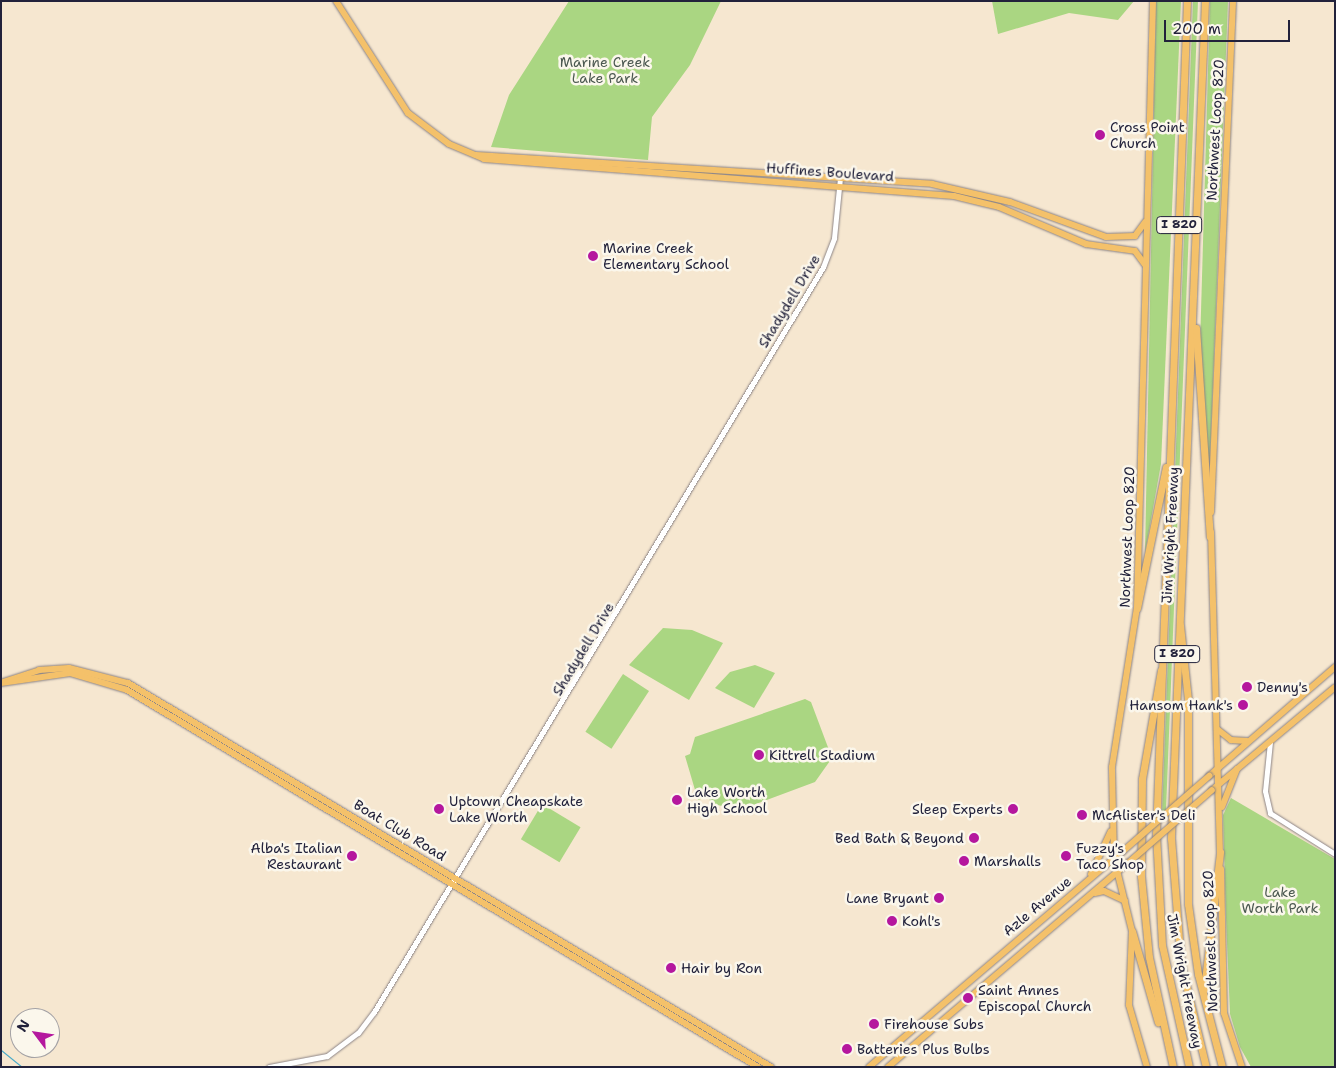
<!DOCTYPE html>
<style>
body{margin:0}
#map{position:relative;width:1336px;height:1068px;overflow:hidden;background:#f6e7d0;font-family:"Shantell Sans",sans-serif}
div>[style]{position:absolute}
.green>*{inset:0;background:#aad682;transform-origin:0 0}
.stream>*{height:1px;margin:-0.5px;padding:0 0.5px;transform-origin:0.5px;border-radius:0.5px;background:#49aac8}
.roads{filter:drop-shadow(0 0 1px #8c8486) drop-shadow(0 0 1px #8c8486)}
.minor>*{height:5px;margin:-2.5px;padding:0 2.5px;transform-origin:2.5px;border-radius:2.5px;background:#fff}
.major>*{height:6px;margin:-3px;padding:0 3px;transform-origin:3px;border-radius:3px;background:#f4c16a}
.highway>*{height:7px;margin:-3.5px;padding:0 3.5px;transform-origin:3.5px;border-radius:3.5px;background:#f4c16a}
.bridges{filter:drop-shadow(0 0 1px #8c8486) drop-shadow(0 0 1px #8c8486)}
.major-bridge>*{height:6px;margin:-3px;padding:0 3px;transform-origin:3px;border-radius:3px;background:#f4c16a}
.dots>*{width:14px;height:14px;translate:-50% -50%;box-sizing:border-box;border:2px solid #fbf7ec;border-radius:50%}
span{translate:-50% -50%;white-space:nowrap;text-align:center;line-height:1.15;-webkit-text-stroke:5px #fbf7ec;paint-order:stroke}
.shield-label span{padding:1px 4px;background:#fbf7ec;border:1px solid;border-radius:4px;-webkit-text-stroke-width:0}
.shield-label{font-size:12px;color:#22223b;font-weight:700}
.park-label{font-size:14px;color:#4b5850}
.poi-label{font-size:14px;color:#22223b}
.left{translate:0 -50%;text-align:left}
.right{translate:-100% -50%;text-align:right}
.street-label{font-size:14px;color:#22223b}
.frame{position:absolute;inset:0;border:2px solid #22223b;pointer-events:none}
.north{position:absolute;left:10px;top:1008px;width:50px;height:50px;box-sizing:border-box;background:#fbf7ec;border:1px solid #a4a2a5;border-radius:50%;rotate:301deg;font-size:14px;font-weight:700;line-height:20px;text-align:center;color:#22223b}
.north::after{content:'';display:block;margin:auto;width:18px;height:22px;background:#b5179e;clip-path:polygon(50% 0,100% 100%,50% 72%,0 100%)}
.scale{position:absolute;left:1164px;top:20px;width:126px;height:22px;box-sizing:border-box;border:2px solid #22223b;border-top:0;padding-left:6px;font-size:15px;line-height:18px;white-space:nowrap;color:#22223b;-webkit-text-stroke:4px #fbf7ec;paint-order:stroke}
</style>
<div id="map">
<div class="green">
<div style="clip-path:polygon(569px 1px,721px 1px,690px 65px,652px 117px,648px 160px,491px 147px,509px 95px)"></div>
<div style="clip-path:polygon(992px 1px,1134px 1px,1118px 20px,1069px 13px,998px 34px)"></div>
<div style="clip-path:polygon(1156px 1px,1181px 1px,1161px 464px,1145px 553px)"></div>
<div style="clip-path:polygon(1193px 1px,1198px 1px,1166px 810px,1162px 813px)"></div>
<div style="clip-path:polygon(1210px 1px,1228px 1px,1209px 486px,1200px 346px)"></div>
<div style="clip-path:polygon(663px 628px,692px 630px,723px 643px,689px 700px,629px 665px)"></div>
<div style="clip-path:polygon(755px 665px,775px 673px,754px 708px,715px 688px,730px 672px)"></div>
<div style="left:623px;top:674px;width:31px;height:69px;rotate:33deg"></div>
<div style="clip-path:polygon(805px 699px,811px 702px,832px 758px,815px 782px,740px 810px,713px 804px,707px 797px,698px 800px,685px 756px,690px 754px,695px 737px)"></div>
<div style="clip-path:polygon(1231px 798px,1335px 859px,1335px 1067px,1251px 1067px,1240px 1047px,1230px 1014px,1226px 918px,1223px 815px)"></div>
<div style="left:542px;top:804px;width:45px;height:41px;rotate:31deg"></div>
</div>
<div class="stream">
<div style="left:1px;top:1050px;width:27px;rotate:39deg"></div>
</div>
<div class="roads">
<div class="minor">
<div style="left:1270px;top:742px;width:49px;rotate:95.8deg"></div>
<div style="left:1265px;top:791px;width:23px;rotate:77deg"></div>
<div style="left:1270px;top:813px;width:77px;rotate:32.2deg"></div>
<div style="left:269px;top:1067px;width:59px;rotate:-10.7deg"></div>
<div style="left:327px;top:1056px;width:39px;rotate:-37deg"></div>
<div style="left:358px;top:1033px;width:26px;rotate:-53deg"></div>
<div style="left:374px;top:1012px;width:870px;rotate:-58.92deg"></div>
<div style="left:823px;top:267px;width:31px;rotate:-69deg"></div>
<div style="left:834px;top:238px;width:60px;rotate:-84.3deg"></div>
</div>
<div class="major">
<div style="left:336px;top:1px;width:133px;rotate:57.3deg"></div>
<div style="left:408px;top:113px;width:51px;rotate:37.1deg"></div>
<div style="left:449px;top:144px;width:38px;rotate:23deg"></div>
<div style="left:484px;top:159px;width:471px;rotate:4.5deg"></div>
<div style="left:954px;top:196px;width:46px;rotate:13.7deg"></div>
<div style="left:999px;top:207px;width:95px;rotate:23deg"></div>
<div style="left:1086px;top:244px;width:49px;rotate:8.1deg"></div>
<div style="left:1135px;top:251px;width:17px;rotate:54deg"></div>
<div style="left:476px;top:155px;width:457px;rotate:3.6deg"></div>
<div style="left:932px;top:184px;width:80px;rotate:13deg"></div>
<div style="left:1010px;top:202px;width:102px;rotate:20deg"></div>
<div style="left:1106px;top:237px;width:29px;rotate:-2deg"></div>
<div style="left:1135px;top:236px;width:17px;rotate:-54deg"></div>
<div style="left:1211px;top:512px;width:511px;rotate:-87.53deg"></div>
<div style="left:1211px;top:532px;width:325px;rotate:88.4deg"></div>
<div style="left:3px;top:682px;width:38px;rotate:-18deg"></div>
<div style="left:39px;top:670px;width:30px;rotate:-4deg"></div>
<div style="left:69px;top:668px;width:61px;rotate:14.3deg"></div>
<div style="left:128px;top:683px;width:749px;rotate:30.85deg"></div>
<div style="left:1px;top:683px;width:70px;rotate:-8.2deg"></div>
<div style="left:70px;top:673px;width:59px;rotate:16.6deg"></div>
<div style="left:127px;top:690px;width:735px;rotate:30.86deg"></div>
<div style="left:1217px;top:729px;width:18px;rotate:38deg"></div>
<div style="left:1231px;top:740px;width:16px;rotate:4deg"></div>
<div style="left:1209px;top:776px;width:167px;rotate:-40.9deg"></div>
<div style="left:1212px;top:790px;width:160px;rotate:-39.9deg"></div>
<div style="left:1222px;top:807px;width:41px;rotate:-68.5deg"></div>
<div style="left:1221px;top:869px;width:144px;rotate:88.8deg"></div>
<div style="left:1224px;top:1013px;width:57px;rotate:71.6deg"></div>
<div style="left:1091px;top:874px;width:47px;rotate:-65.1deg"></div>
<div style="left:1095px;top:893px;width:9px;rotate:-13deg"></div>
<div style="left:1104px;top:891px;width:23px;rotate:25deg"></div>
<div style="left:869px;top:1067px;width:332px;rotate:-40.4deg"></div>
<div style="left:888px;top:1067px;width:315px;rotate:-40.4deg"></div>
<div style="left:1147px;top:1067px;width:65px;rotate:-106.2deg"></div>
<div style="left:1129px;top:1005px;width:74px;rotate:-87.7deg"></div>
<div style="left:1132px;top:931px;width:75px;rotate:-103.9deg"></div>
<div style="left:1114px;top:858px;width:91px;rotate:-91.3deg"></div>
<div style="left:1112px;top:767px;width:161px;rotate:-81.1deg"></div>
<div style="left:1137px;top:608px;width:607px;rotate:-88.49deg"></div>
</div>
<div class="highway">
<div style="left:1187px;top:1px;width:834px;rotate:92.13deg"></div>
<div style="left:1156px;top:834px;width:111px;rotate:86.9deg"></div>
<div style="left:1162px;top:945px;width:125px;rotate:77.5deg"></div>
<div style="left:1205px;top:1px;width:838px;rotate:92.33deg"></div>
<div style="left:1171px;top:838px;width:126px;rotate:85.5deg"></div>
<div style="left:1181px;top:964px;width:106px;rotate:76.4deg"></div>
<div style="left:1196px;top:328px;width:209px;rotate:86.2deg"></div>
<div style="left:1137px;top:608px;width:144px;rotate:-78.4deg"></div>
<div style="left:1180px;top:625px;width:75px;rotate:83.9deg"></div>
<div style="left:1188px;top:700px;width:204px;rotate:90deg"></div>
<div style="left:1188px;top:904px;width:71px;rotate:81.9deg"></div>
<div style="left:1198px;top:974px;width:96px;rotate:75.5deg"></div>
<div style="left:1161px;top:670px;width:111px;rotate:99.9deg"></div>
<div style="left:1142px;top:779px;width:97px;rotate:90.6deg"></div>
<div style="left:1141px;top:876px;width:81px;rotate:84.4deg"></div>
<div style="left:1149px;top:957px;width:113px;rotate:77.7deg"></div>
<div style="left:1132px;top:931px;width:95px;rotate:74.1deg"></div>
<div style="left:1204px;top:989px;width:138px;rotate:-83.3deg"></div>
</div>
</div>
<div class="bridges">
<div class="major-bridge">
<div style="left:1122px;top:852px;width:116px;rotate:-41.1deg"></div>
<div style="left:1128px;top:863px;width:111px;rotate:-41deg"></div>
</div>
</div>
<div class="dots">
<div style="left:1100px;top:135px;background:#b5179e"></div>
<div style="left:593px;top:256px;background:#b5179e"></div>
<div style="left:1247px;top:687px;background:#b5179e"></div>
<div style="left:1243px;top:705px;background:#b5179e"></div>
<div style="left:759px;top:755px;background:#b5179e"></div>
<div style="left:677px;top:800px;background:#b5179e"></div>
<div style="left:439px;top:809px;background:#b5179e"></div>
<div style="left:1013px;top:809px;background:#b5179e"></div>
<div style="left:1082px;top:815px;background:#b5179e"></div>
<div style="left:974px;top:838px;background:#b5179e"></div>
<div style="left:352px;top:856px;background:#b5179e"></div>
<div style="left:1066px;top:856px;background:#b5179e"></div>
<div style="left:964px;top:861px;background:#b5179e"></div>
<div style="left:939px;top:898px;background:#b5179e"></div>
<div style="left:892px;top:921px;background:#b5179e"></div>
<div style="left:671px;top:968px;background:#b5179e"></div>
<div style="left:968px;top:998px;background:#b5179e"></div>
<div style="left:874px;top:1024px;background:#b5179e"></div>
<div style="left:847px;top:1049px;background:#b5179e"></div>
</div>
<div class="shield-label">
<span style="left:1179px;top:225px">I 820</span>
<span style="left:1177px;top:654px">I 820</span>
</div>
<div class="park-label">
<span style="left:605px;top:70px">Marine Creek<br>Lake Park</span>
<span style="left:1280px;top:900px">Lake<br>Worth Park</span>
</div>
<div class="poi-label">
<span class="left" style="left:1110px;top:135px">Cross Point<br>Church</span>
<span class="left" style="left:603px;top:256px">Marine Creek<br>Elementary School</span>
<span class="left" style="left:1257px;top:687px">Denny's</span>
<span class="right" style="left:1233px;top:705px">Hansom Hank's</span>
<span class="left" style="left:769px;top:755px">Kittrell Stadium</span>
<span class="left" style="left:687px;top:800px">Lake Worth<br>High School</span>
<span class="left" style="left:449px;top:809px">Uptown Cheapskate<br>Lake Worth</span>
<span class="right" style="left:1003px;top:809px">Sleep Experts</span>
<span class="left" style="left:1092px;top:815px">McAlister's Deli</span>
<span class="right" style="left:964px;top:838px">Bed Bath &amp; Beyond</span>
<span class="right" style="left:342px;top:856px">Alba's Italian<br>Restaurant</span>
<span class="left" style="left:1076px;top:856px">Fuzzy's<br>Taco Shop</span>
<span class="left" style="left:974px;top:861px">Marshalls</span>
<span class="right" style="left:929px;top:898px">Lane Bryant</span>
<span class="left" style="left:902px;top:921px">Kohl's</span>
<span class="left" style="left:681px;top:968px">Hair by Ron</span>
<span class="left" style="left:978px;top:998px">Saint Annes<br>Episcopal Church</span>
<span class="left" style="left:884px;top:1024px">Firehouse Subs</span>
<span class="left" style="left:857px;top:1049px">Batteries Plus Bulbs</span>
</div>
<div class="street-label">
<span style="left:1215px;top:130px;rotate:-87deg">Northwest Loop 820</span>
<span style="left:830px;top:172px;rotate:4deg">Huffines Boulevard</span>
<span style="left:789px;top:301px;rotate:-59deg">Shadydell Drive</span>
<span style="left:1170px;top:535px;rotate:-87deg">Jim Wright Freeway</span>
<span style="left:1127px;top:537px;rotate:-88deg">Northwest Loop 820</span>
<span style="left:583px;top:649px;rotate:-59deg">Shadydell Drive</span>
<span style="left:400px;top:830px;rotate:31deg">Boat Club Road</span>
<span style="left:1037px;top:906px;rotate:-40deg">Azle Avenue</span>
<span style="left:1210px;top:941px;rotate:-92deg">Northwest Loop 820</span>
<span style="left:1185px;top:981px;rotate:79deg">Jim Wright Freeway</span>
</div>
<div class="frame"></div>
<div class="north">N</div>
<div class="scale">200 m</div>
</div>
